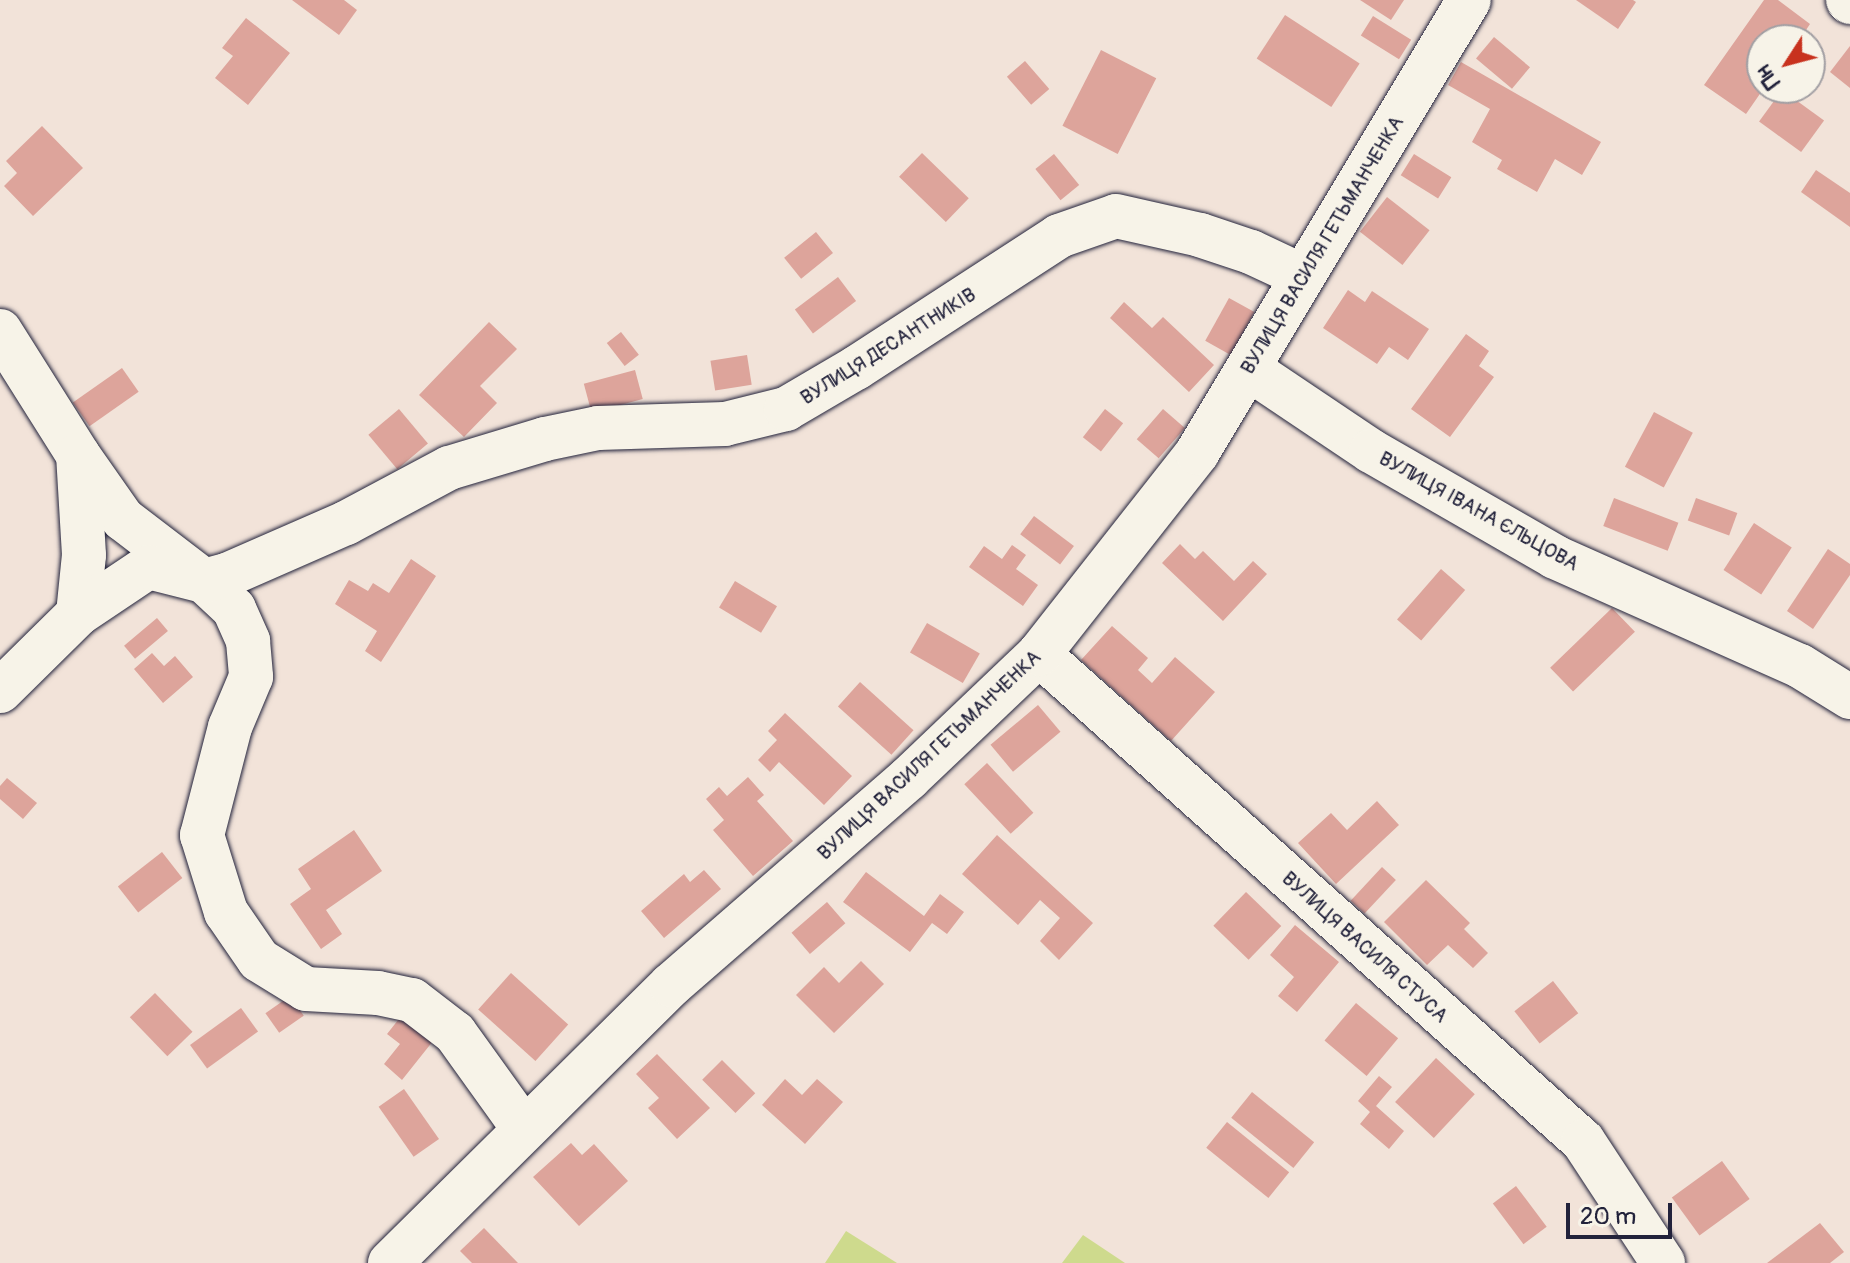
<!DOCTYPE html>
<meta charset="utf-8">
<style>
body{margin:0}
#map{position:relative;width:1850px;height:1263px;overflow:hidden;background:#f2e3d9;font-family:Pangolin,sans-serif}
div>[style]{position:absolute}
.green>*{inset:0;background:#ceda8d}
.building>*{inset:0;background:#dda49b;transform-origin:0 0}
.roads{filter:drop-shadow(0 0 2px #22223b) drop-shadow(0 0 2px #22223b)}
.minor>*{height:44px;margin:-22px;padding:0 22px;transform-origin:22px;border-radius:22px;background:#f7f3e8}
span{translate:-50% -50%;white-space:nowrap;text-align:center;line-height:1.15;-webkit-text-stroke:6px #f7f3e8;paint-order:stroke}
.street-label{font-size:20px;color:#22223b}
.north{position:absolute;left:1746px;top:24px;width:80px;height:80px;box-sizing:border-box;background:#f7f3e8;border:2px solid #a29fa3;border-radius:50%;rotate:234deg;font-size:22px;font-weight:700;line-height:32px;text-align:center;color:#22223b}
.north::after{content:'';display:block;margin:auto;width:28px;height:36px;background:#c8321e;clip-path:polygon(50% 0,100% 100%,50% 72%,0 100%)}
.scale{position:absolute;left:1566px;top:1203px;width:106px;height:36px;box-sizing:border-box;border:4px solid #22223b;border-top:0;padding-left:10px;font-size:24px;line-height:28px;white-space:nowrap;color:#22223b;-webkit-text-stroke:6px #f7f3e8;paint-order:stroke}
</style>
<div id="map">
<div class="green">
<div style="clip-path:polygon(846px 1231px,897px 1263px,825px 1263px)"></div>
<div style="clip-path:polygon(1083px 1235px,1125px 1263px,1062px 1263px)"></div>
</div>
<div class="building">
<div style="clip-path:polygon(292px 0,344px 0,357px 10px,339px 35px)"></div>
<div style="clip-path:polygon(1360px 0,1404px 0,1391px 20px)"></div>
<div style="clip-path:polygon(1576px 0,1633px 0,1636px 2px,1618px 29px)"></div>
<div style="clip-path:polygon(1764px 0,1778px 0,1810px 24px,1802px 36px,1807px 40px,1762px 40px,1764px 88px,1746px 114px,1704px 85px)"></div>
<div style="left:1285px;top:15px;width:89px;height:52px;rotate:33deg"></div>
<div style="left:1373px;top:16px;width:45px;height:23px;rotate:32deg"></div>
<div style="clip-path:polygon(246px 18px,290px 53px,248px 105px,215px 78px,233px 56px,222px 48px)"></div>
<div style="left:1494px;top:37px;width:47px;height:28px;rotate:40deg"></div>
<div style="clip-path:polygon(1850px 46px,1850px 88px,1830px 72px)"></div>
<div style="left:1101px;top:50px;width:62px;height:85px;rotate:27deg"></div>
<div style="left:1025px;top:61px;width:37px;height:24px;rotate:49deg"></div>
<div style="clip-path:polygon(1461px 62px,1601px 142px,1582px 175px,1555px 159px,1537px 192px,1497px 169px,1502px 160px,1472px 142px,1490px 109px,1448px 85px)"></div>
<div style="left:1782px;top:90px;width:52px;height:39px;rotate:36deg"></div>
<div style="clip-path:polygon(42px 126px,83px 168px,33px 216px,4px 186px,17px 173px,6px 161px)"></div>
<div style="left:922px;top:153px;width:65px;height:33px;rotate:44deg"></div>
<div style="left:1054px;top:154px;width:40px;height:24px;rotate:51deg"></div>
<div style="left:1414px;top:154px;width:44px;height:25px;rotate:32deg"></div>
<div style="clip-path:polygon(1816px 170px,1850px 193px,1850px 227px,1801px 192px)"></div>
<div style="left:1387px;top:197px;width:54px;height:44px;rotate:38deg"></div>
<div style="left:816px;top:232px;width:27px;height:41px;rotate:51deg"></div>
<div style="left:838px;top:277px;width:30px;height:54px;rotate:53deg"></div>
<div style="clip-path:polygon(1348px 290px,1365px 302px,1372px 291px,1429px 329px,1408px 360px,1389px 347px,1377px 364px,1323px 328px)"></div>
<div style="left:1229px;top:298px;width:29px;height:49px;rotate:29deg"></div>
<div style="clip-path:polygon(1124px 302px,1152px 328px,1163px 317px,1214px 365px,1189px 392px,1110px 318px)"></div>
<div style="clip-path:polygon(489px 322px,517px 349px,480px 386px,497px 403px,464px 437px,419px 395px)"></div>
<div style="left:621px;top:332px;width:29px;height:18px;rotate:52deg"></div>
<div style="clip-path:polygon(1466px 334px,1489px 351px,1479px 366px,1494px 377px,1450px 437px,1411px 409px)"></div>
<div style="left:747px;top:355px;width:30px;height:37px;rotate:81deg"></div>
<div style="left:122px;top:368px;width:29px;height:60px;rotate:55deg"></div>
<div style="left:635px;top:370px;width:30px;height:53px;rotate:75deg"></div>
<div style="left:399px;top:409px;width:45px;height:40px;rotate:50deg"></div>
<div style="left:1105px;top:409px;width:23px;height:36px;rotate:38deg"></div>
<div style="left:1163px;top:409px;width:29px;height:40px;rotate:41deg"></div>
<div style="left:1654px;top:412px;width:44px;height:62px;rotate:28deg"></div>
<div style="left:1614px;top:498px;width:69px;height:30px;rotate:21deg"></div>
<div style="left:1696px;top:498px;width:44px;height:24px;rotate:20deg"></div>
<div style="left:1034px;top:516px;width:50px;height:23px;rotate:37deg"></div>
<div style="left:1754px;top:523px;width:45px;height:56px;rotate:33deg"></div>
<div style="clip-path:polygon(1180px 544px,1195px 559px,1203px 551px,1234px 581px,1253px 561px,1267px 574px,1223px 621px,1162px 563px)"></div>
<div style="clip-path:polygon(1012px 545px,1026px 555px,1016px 569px,1038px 585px,1023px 606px,969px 567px,984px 546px,1002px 559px)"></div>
<div style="clip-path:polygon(1828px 549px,1850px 564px,1850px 575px,1813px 629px,1787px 611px)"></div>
<div style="clip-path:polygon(411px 559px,436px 576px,381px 662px,365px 651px,377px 631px,335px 604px,349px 580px,368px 591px,373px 583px,389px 593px)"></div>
<div style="left:1441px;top:569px;width:32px;height:67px;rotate:41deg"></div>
<div style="left:735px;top:581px;width:49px;height:31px;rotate:31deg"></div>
<div style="left:1612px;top:608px;width:33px;height:86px;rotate:46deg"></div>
<div style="left:157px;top:618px;width:17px;height:43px;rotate:50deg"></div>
<div style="left:927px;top:623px;width:61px;height:34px;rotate:30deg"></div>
<div style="clip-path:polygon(1112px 626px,1148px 658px,1138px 670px,1152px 683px,1175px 657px,1215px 692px,1171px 741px,1081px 660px)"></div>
<div style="clip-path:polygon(152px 653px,164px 666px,175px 656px,193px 677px,163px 703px,134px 669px)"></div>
<div style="left:860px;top:682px;width:72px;height:33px;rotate:42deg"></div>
<div style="left:1038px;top:705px;width:35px;height:62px;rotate:50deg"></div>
<div style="clip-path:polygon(785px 713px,852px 776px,824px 805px,779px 762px,770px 772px,758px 760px,777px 740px,768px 731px)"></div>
<div style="left:987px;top:763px;width:68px;height:31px;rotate:47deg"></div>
<div style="clip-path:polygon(748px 777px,764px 795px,757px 801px,793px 841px,753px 876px,713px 830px,724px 820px,706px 799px,719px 787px,727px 796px)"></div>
<div style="clip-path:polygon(7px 778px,37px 803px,23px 819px,0 799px,0 786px)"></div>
<div style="clip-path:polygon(1377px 801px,1399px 825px,1336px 884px,1298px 843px,1331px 813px,1347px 830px)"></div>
<div style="clip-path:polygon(354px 830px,382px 871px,326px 910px,342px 934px,321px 949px,290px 904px,311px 889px,298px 869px)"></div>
<div style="clip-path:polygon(997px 835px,1093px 923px,1059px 960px,1040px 941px,1060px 918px,1040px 900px,1018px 925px,962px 874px)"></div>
<div style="left:162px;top:852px;width:33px;height:56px;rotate:52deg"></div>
<div style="left:1382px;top:867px;width:19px;height:46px;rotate:43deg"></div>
<div style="clip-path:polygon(704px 870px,721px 889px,664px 938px,641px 911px,684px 874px,690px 882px)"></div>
<div style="clip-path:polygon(866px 872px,924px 916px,940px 894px,964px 912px,947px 934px,932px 923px,910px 952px,843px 902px)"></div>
<div style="clip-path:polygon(1426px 880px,1470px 923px,1464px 929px,1488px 953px,1473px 968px,1448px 945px,1427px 965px,1384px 922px)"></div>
<div style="left:1246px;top:892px;width:49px;height:47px;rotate:44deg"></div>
<div style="left:827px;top:902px;width:28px;height:47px;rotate:49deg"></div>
<div style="clip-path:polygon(1295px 925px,1339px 962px,1297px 1012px,1278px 996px,1294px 977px,1270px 955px)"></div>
<div style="clip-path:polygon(861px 961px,884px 984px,834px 1033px,796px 995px,824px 967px,839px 983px)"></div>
<div style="left:511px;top:973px;width:77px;height:49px;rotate:42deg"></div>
<div style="left:1553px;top:981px;width:41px;height:49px;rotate:52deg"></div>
<div style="left:155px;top:993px;width:54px;height:35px;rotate:46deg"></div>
<div style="left:290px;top:996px;width:24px;height:30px;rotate:55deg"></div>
<div style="left:1356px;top:1003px;width:55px;height:49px;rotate:40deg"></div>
<div style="left:241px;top:1008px;width:29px;height:63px;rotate:54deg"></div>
<div style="clip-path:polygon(406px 1010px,437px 1036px,402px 1080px,384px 1064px,400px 1044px,387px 1034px)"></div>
<div style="clip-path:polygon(657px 1054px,710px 1108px,677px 1139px,648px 1108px,659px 1098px,636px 1074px)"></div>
<div style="left:1436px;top:1058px;width:53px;height:60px;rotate:43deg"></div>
<div style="left:722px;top:1060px;width:47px;height:28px;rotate:45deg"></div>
<div style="clip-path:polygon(1379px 1076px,1392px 1087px,1376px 1106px,1404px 1131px,1389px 1149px,1360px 1124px,1370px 1112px,1358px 1101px)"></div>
<div style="clip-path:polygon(785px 1079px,802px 1095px,817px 1079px,843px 1102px,805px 1144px,762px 1105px)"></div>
<div style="left:404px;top:1089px;width:61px;height:31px;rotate:55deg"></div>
<div style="left:1252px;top:1092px;width:80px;height:33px;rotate:39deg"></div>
<div style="left:1227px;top:1122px;width:80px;height:33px;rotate:39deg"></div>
<div style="clip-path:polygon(571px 1143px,582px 1155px,594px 1144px,628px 1181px,579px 1226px,533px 1177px)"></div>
<div style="left:1722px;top:1161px;width:47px;height:62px;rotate:54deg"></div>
<div style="left:1516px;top:1186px;width:51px;height:29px;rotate:53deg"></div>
<div style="clip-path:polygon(1820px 1223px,1844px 1252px,1830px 1263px,1767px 1263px)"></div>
<div style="clip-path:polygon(484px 1228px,518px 1263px,472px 1263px,460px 1251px)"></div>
</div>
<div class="roads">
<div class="minor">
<div style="left:1848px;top:0;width:3px;rotate:45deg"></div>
<div style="left:0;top:331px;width:146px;rotate:57.8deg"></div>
<div style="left:78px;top:455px;width:78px;rotate:54.9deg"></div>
<div style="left:123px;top:519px;width:102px;rotate:37.4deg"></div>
<div style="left:204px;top:581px;width:41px;rotate:43deg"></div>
<div style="left:234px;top:609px;width:35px;rotate:66deg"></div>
<div style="left:248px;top:641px;width:36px;rotate:85deg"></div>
<div style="left:251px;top:677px;width:54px;rotate:112.8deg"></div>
<div style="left:230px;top:727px;width:112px;rotate:104.5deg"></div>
<div style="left:202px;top:835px;width:81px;rotate:72.7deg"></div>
<div style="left:226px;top:912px;width:58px;rotate:55.5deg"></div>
<div style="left:259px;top:960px;width:55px;rotate:31.7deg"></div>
<div style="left:306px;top:989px;width:72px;rotate:3.2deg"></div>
<div style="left:378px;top:993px;width:35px;rotate:12deg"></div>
<div style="left:412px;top:1000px;width:54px;rotate:37.5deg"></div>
<div style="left:455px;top:1033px;width:118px;rotate:54.3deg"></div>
<div style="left:1249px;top:369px;width:147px;rotate:33.9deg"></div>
<div style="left:1371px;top:451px;width:212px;rotate:29.9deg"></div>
<div style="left:1555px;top:557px;width:268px;rotate:24deg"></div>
<div style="left:1800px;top:666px;width:59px;rotate:31.8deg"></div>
<div style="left:78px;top:614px;width:59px;rotate:-84.2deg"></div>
<div style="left:84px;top:555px;width:100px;rotate:-93.4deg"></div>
<div style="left:1039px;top:654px;width:730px;rotate:41.84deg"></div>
<div style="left:1583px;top:1141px;width:146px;rotate:56.7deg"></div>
<div style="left:0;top:691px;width:110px;rotate:-44.6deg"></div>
<div style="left:78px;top:614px;width:84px;rotate:-33.9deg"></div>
<div style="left:148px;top:567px;width:58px;rotate:14deg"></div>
<div style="left:204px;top:581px;width:24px;rotate:-15deg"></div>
<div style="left:227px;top:575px;width:130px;rotate:-23.6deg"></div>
<div style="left:346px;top:523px;width:117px;rotate:-28.1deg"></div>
<div style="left:449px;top:468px;width:100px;rotate:-16.8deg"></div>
<div style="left:545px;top:439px;width:54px;rotate:-11.7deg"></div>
<div style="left:598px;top:428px;width:127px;rotate:-1.8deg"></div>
<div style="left:725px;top:424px;width:63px;rotate:-13.8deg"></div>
<div style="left:786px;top:409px;width:81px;rotate:-30.4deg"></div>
<div style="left:856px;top:368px;width:242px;rotate:-33deg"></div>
<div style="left:1059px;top:236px;width:60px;rotate:-19.3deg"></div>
<div style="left:1116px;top:216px;width:86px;rotate:12.7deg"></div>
<div style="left:1200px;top:235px;width:54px;rotate:18.4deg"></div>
<div style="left:1251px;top:252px;width:54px;rotate:25.1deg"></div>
<div style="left:390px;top:1263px;width:395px;rotate:-44.7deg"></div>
<div style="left:671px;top:985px;width:315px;rotate:-41deg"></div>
<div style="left:909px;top:778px;width:180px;rotate:-43.6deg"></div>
<div style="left:1039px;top:654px;width:256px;rotate:-51.8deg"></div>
<div style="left:1197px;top:453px;width:528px;rotate:-59.02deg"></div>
</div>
</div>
<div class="street-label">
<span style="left:1322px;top:245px;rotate:-59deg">ВУЛИЦЯ ВАСИЛЯ ГЕТЬМАНЧЕНКА</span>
<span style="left:888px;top:346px;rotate:-32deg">ВУЛИЦЯ ДЕСАНТНИКІВ</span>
<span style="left:1479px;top:511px;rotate:29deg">ВУЛИЦЯ ІВАНА ЄЛЬЦОВА</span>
<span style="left:929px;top:755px;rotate:-43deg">ВУЛИЦЯ ВАСИЛЯ ГЕТЬМАНЧЕНКА</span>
<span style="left:1365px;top:947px;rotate:42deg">ВУЛИЦЯ ВАСИЛЯ СТУСА</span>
</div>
<div class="north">Пн</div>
<div class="scale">20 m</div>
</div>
